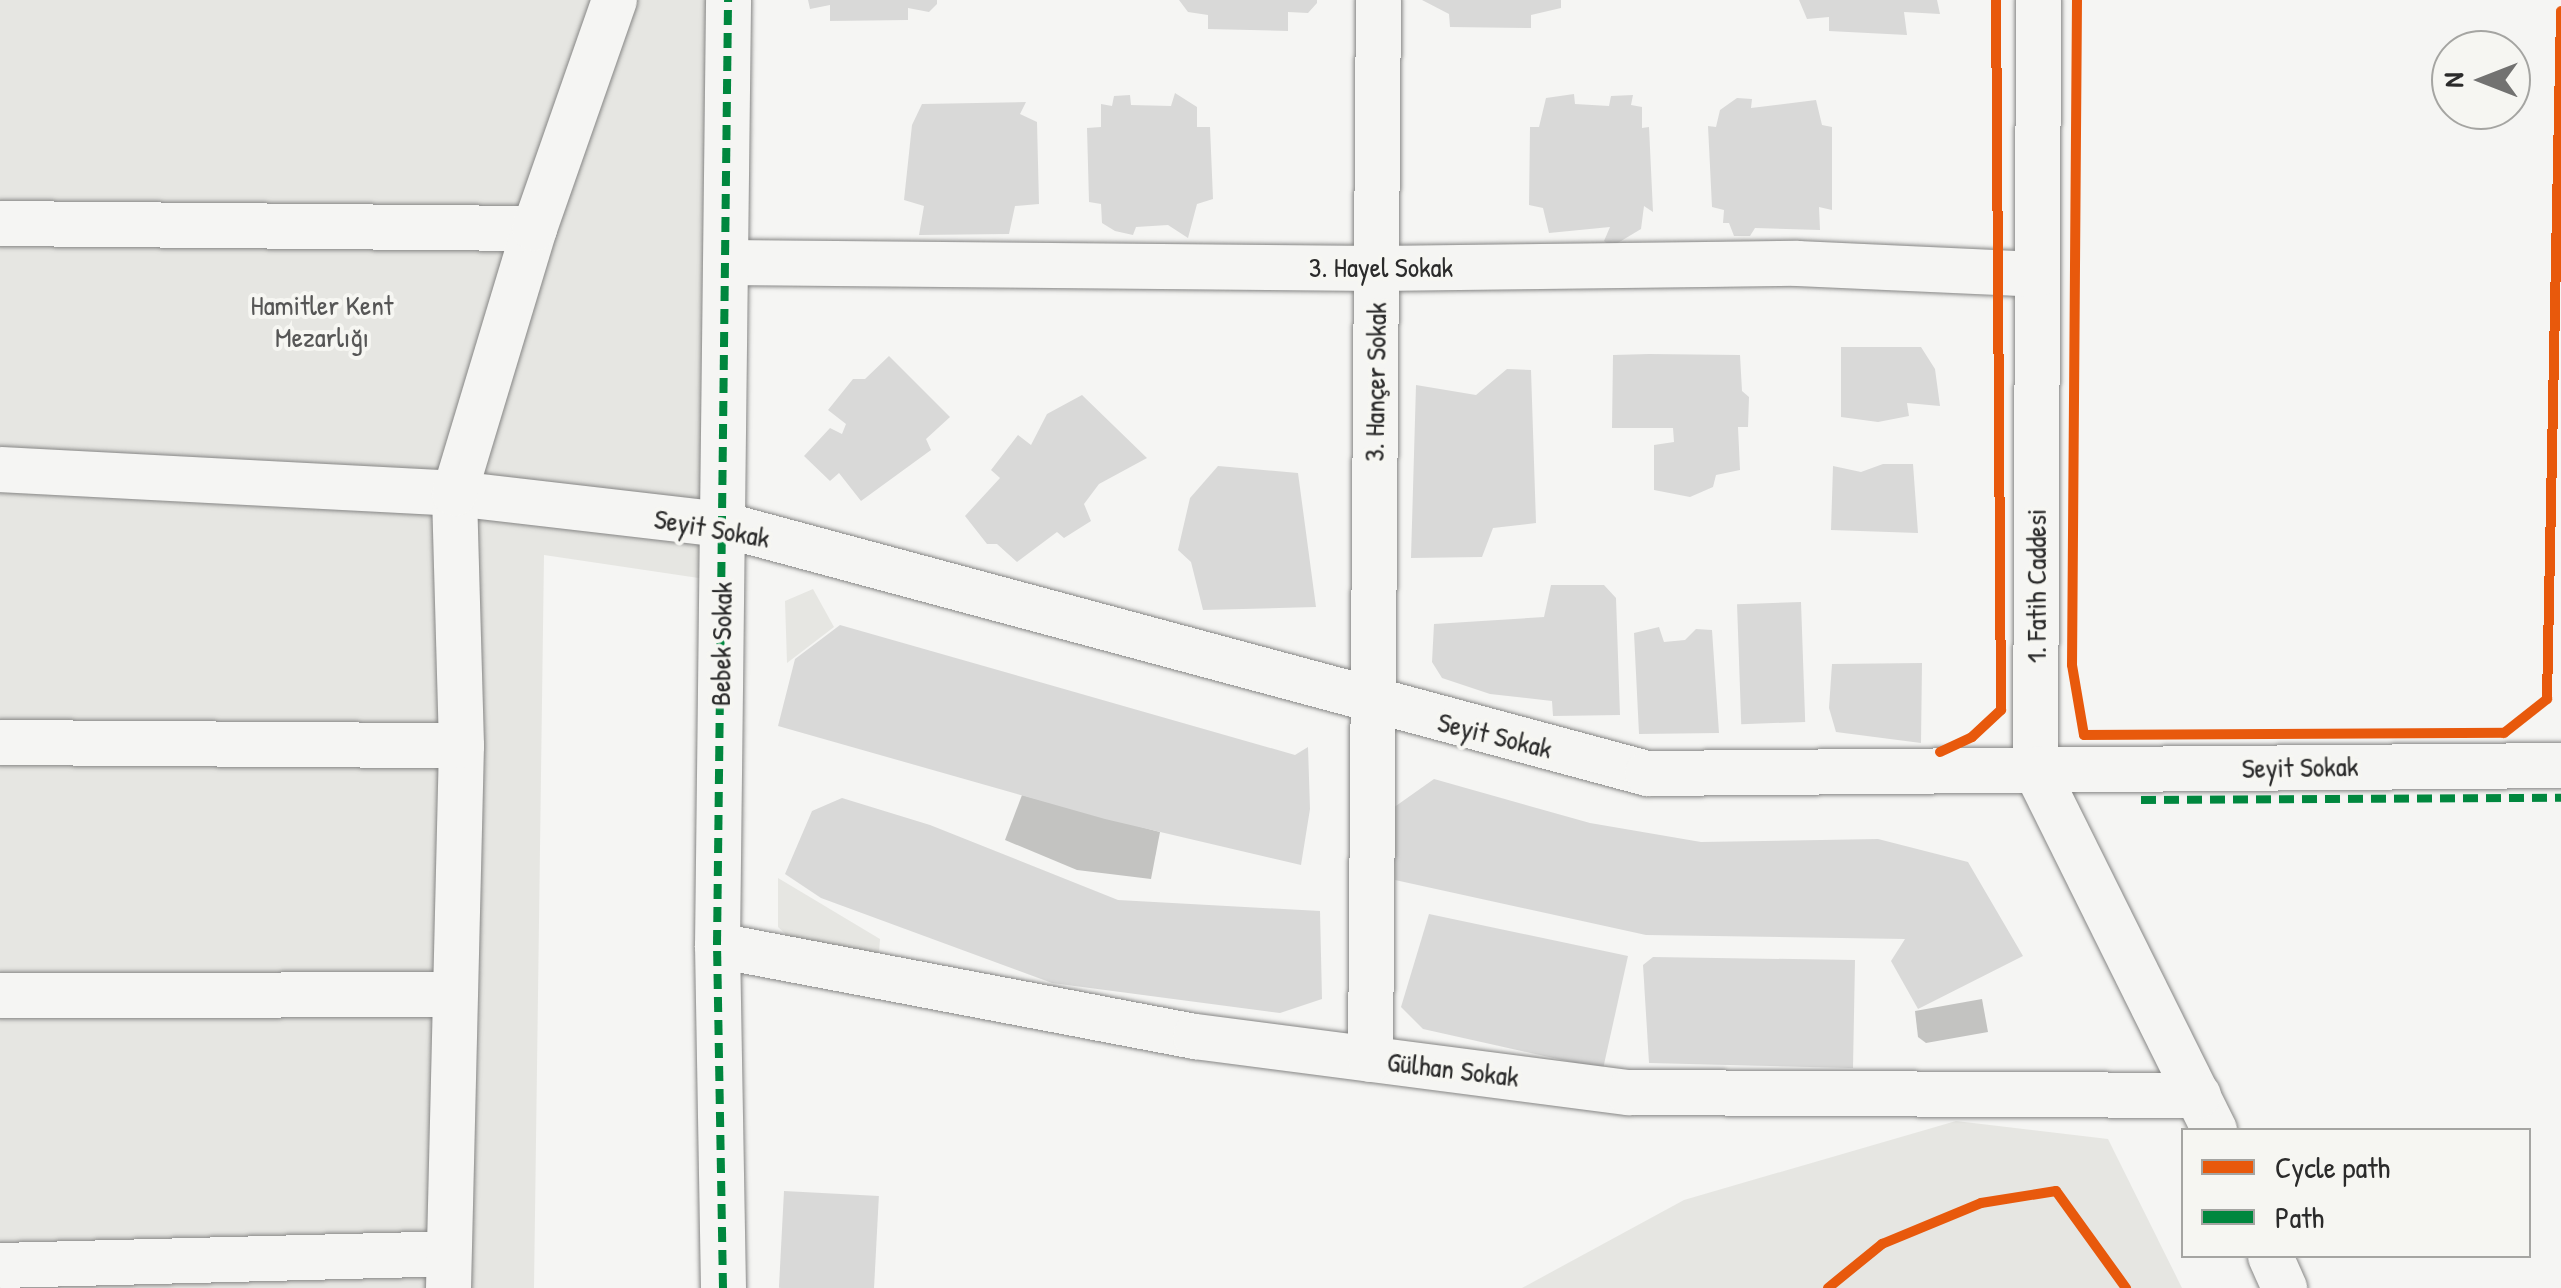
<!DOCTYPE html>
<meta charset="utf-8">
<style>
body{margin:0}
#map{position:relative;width:2561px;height:1288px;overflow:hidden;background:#f5f5f3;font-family:"Patrick Hand",sans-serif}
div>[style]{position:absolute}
.green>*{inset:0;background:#e6e6e2}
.water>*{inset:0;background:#c3c3c1}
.building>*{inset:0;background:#d9d9d8;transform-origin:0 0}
.roads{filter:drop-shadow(0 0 2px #868685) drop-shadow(0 0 2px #868685)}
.minor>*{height:45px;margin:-22.5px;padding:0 22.5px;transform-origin:22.5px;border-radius:22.5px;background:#f5f5f3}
.quiet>*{height:8px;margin-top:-4px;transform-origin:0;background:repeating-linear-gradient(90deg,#00873e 0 15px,transparent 0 23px)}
.cycleway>*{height:10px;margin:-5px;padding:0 5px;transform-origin:5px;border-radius:5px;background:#e8590c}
span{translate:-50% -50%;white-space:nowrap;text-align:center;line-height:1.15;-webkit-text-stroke:8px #f6f6f2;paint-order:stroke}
.street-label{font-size:28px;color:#2b2b2b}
.park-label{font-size:28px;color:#565656}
.legend{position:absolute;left:2181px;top:1128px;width:350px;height:130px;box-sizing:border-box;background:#f6f6f2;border:2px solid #a5a5a2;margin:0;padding:12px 18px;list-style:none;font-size:30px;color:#2b2b2b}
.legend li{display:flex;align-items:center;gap:20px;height:50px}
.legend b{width:50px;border:2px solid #a5a5a2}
.north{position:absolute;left:2431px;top:30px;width:100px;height:100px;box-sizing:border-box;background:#f6f6f2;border:2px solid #a5a5a2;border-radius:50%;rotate:270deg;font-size:28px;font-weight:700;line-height:40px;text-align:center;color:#2b2b2b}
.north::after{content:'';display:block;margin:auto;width:35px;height:45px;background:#727271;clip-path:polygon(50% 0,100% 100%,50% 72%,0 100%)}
</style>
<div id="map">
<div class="green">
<div style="clip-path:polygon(0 0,724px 0,712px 580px,544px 555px,534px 1288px,0 1288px)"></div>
<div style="clip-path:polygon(813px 589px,834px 627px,787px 663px,785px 601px)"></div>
<div style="clip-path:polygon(778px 878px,880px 939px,878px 966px,806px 953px,778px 927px)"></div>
<div style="clip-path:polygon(1956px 1121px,2108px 1139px,2182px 1288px,1522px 1288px,1684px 1200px)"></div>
</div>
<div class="water">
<div style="clip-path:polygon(1022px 795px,1160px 832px,1151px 879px,1077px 870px,1005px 840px)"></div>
<div style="clip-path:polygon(1982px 999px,1988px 1032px,1926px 1043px,1918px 1037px,1915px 1011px)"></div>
</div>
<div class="building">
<div style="clip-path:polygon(808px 0,937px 0,937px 4px,929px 12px,908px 8px,908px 20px,830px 21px,830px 5px,810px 9px)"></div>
<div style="clip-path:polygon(1179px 0,1317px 0,1317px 3px,1308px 13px,1288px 12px,1288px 31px,1208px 29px,1208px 15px,1188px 12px)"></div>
<div style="clip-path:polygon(1422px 0,1561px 0,1561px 8px,1531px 15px,1531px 28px,1450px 27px,1449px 14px)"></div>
<div style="clip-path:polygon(1799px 0,1937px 0,1940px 14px,1904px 12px,1907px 35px,1829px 31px,1829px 17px,1807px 19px)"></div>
<div style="clip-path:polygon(1175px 93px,1197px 107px,1197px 127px,1210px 127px,1213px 199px,1197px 204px,1188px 238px,1168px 225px,1136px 227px,1133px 235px,1115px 231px,1102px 223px,1101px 204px,1089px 202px,1087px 128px,1101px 127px,1101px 104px,1112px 106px,1114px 96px,1130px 95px,1131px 105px,1171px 106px)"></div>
<div style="clip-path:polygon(1574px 94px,1575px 104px,1609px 106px,1611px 96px,1633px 95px,1631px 105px,1642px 107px,1642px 128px,1649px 127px,1653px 212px,1644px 206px,1641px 229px,1611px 247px,1604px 241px,1610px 227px,1549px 233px,1543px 208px,1529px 205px,1530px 127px,1539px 127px,1546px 98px)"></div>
<div style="clip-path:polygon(1737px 98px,1752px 99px,1751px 108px,1816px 100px,1822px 125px,1832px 127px,1832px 210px,1819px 207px,1820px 230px,1755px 228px,1750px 236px,1734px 236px,1729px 223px,1723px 223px,1724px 210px,1712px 207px,1708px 126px,1716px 127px,1720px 110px)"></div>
<div style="clip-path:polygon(1026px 102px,1020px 114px,1037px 122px,1039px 204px,1015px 206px,1009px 234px,919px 235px,924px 206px,904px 200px,912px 125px,922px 104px)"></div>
<div style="clip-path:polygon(1841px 347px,1921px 347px,1935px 369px,1940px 406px,1907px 403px,1909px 416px,1878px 422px,1841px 417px)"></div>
<div style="clip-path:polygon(1649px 354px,1740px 355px,1742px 391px,1749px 397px,1748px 427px,1738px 427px,1740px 470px,1716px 475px,1713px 487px,1690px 497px,1654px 490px,1654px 445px,1674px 442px,1673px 428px,1612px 428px,1613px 355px)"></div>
<div style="clip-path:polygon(889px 356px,950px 417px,926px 439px,931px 450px,861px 501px,839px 473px,830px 481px,804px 456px,830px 428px,842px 434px,846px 424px,828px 410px,853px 379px,865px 379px)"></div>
<div style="clip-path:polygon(1507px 369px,1531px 370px,1536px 523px,1493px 528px,1482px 557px,1411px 558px,1416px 385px,1476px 395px)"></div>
<div style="clip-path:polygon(1082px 395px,1147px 458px,1099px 484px,1084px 504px,1091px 521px,1064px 538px,1057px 532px,1017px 562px,997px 544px,987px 544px,965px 516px,1000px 478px,991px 470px,1018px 435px,1031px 445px,1047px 414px)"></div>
<div style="clip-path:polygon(1883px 464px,1913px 464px,1918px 533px,1831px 530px,1833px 466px,1861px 472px)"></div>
<div style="clip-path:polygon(1218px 466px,1298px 473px,1316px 607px,1203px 610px,1191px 562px,1178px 550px,1190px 498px)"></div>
<div style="clip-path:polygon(1551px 585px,1604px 585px,1616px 598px,1620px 715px,1553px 716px,1552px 701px,1490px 694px,1442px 678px,1432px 662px,1434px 624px,1544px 617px)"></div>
<div style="left:1801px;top:602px;width:120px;height:64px;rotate:88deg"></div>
<div style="clip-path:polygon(840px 625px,1295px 755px,1308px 747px,1310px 809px,1301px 865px,1105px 819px,778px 726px,795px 659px)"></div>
<div style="clip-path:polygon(1659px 627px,1664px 642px,1685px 640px,1696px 629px,1712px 630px,1719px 733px,1639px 734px,1634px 633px)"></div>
<div style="clip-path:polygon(1922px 663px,1921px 743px,1836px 732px,1829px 708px,1832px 664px)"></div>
<div style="clip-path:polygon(1434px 779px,1590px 823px,1701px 842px,1878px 839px,1968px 862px,2023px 956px,1918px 1009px,1891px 961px,1905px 939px,1646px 935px,1395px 880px,1393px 808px)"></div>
<div style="clip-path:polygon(842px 798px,930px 825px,1118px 900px,1320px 911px,1322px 999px,1280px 1013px,1052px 983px,821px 898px,785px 874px,812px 811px)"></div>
<div style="clip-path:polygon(1429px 914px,1628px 956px,1603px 1069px,1423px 1029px,1401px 1007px)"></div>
<div style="clip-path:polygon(1653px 957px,1855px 960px,1853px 1068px,1649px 1063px,1643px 965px)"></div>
<div style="left:784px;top:1191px;width:95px;height:97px;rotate:3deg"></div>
</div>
<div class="roads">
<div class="minor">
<div style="left:2038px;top:0;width:769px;rotate:90.22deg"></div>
<div style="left:2035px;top:769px;width:403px;rotate:63.6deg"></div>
<div style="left:0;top:223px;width:534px;rotate:0.54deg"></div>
<div style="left:726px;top:262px;width:651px;rotate:0.53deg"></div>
<div style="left:1377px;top:268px;width:420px;rotate:-0.7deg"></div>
<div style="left:1797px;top:263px;width:240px;rotate:2.6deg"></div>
<div style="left:0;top:469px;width:455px;rotate:3deg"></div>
<div style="left:454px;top:493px;width:270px;rotate:6.6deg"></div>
<div style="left:722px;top:524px;width:958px;rotate:15.07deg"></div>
<div style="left:1647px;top:773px;width:914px;rotate:-0.5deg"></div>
<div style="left:0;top:742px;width:461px;rotate:0.4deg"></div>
<div style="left:717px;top:945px;width:487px;rotate:10.8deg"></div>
<div style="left:1195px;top:1036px;width:437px;rotate:7.4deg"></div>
<div style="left:1628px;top:1092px;width:570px;rotate:0.3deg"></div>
<div style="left:0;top:995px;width:454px;rotate:-0.1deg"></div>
<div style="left:1370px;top:1059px;width:1059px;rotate:-89.57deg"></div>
<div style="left:2270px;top:1256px;width:35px;rotate:66deg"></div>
<div style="left:0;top:1265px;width:448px;rotate:-1.5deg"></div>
<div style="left:448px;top:1288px;width:543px;rotate:-88.63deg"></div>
<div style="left:461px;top:745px;width:252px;rotate:-91.6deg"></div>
<div style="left:454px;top:493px;width:277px;rotate:-73.2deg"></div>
<div style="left:534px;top:228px;width:242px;rotate:-70.7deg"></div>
<div style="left:723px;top:1288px;width:343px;rotate:-91deg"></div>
<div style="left:717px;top:945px;width:945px;rotate:-89.33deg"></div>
</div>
</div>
<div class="quiet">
<div style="left:2141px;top:800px;width:420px;rotate:-0.3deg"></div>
<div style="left:723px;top:1288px;width:343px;rotate:-91deg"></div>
<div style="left:717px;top:945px;width:945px;rotate:-89.33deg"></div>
</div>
<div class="cycleway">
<div style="left:2077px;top:0;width:665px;rotate:90.43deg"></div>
<div style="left:2072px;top:665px;width:71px;rotate:80.3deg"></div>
<div style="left:2084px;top:735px;width:420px;rotate:-0.3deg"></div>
<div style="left:2504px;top:733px;width:55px;rotate:-38.3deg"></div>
<div style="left:2547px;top:699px;width:688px;rotate:-88.83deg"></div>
<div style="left:1940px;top:752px;width:35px;rotate:-25deg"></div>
<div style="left:1972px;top:737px;width:40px;rotate:-43deg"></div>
<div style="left:2001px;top:710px;width:710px;rotate:-90.4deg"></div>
<div style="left:1828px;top:1288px;width:70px;rotate:-39.2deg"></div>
<div style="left:1882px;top:1244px;width:107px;rotate:-22.5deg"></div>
<div style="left:1981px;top:1203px;width:76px;rotate:-9.1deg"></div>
<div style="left:2056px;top:1191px;width:120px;rotate:54.2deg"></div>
</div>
<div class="street-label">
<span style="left:1381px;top:267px">3. Hayel Sokak</span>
<span style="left:1375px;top:382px;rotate:-89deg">3. Hançer Sokak</span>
<span style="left:712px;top:528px;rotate:10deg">Seyit Sokak</span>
<span style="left:2036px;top:586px;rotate:-90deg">1. Fatih Caddesi</span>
<span style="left:721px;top:644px;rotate:-89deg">Bebek Sokak</span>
<span style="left:1495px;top:735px;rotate:14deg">Seyit Sokak</span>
<span style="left:2300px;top:767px;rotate:-1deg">Seyit Sokak</span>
<span style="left:1453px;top:1069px;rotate:7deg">Gülhan Sokak</span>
</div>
<div class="park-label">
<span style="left:322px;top:321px">Hamitler Kent<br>Mezarlığı</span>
</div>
<ul class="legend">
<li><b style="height:12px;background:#e8590c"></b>Cycle path</li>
<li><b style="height:12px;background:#00873e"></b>Path</li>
</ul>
<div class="north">N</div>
</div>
